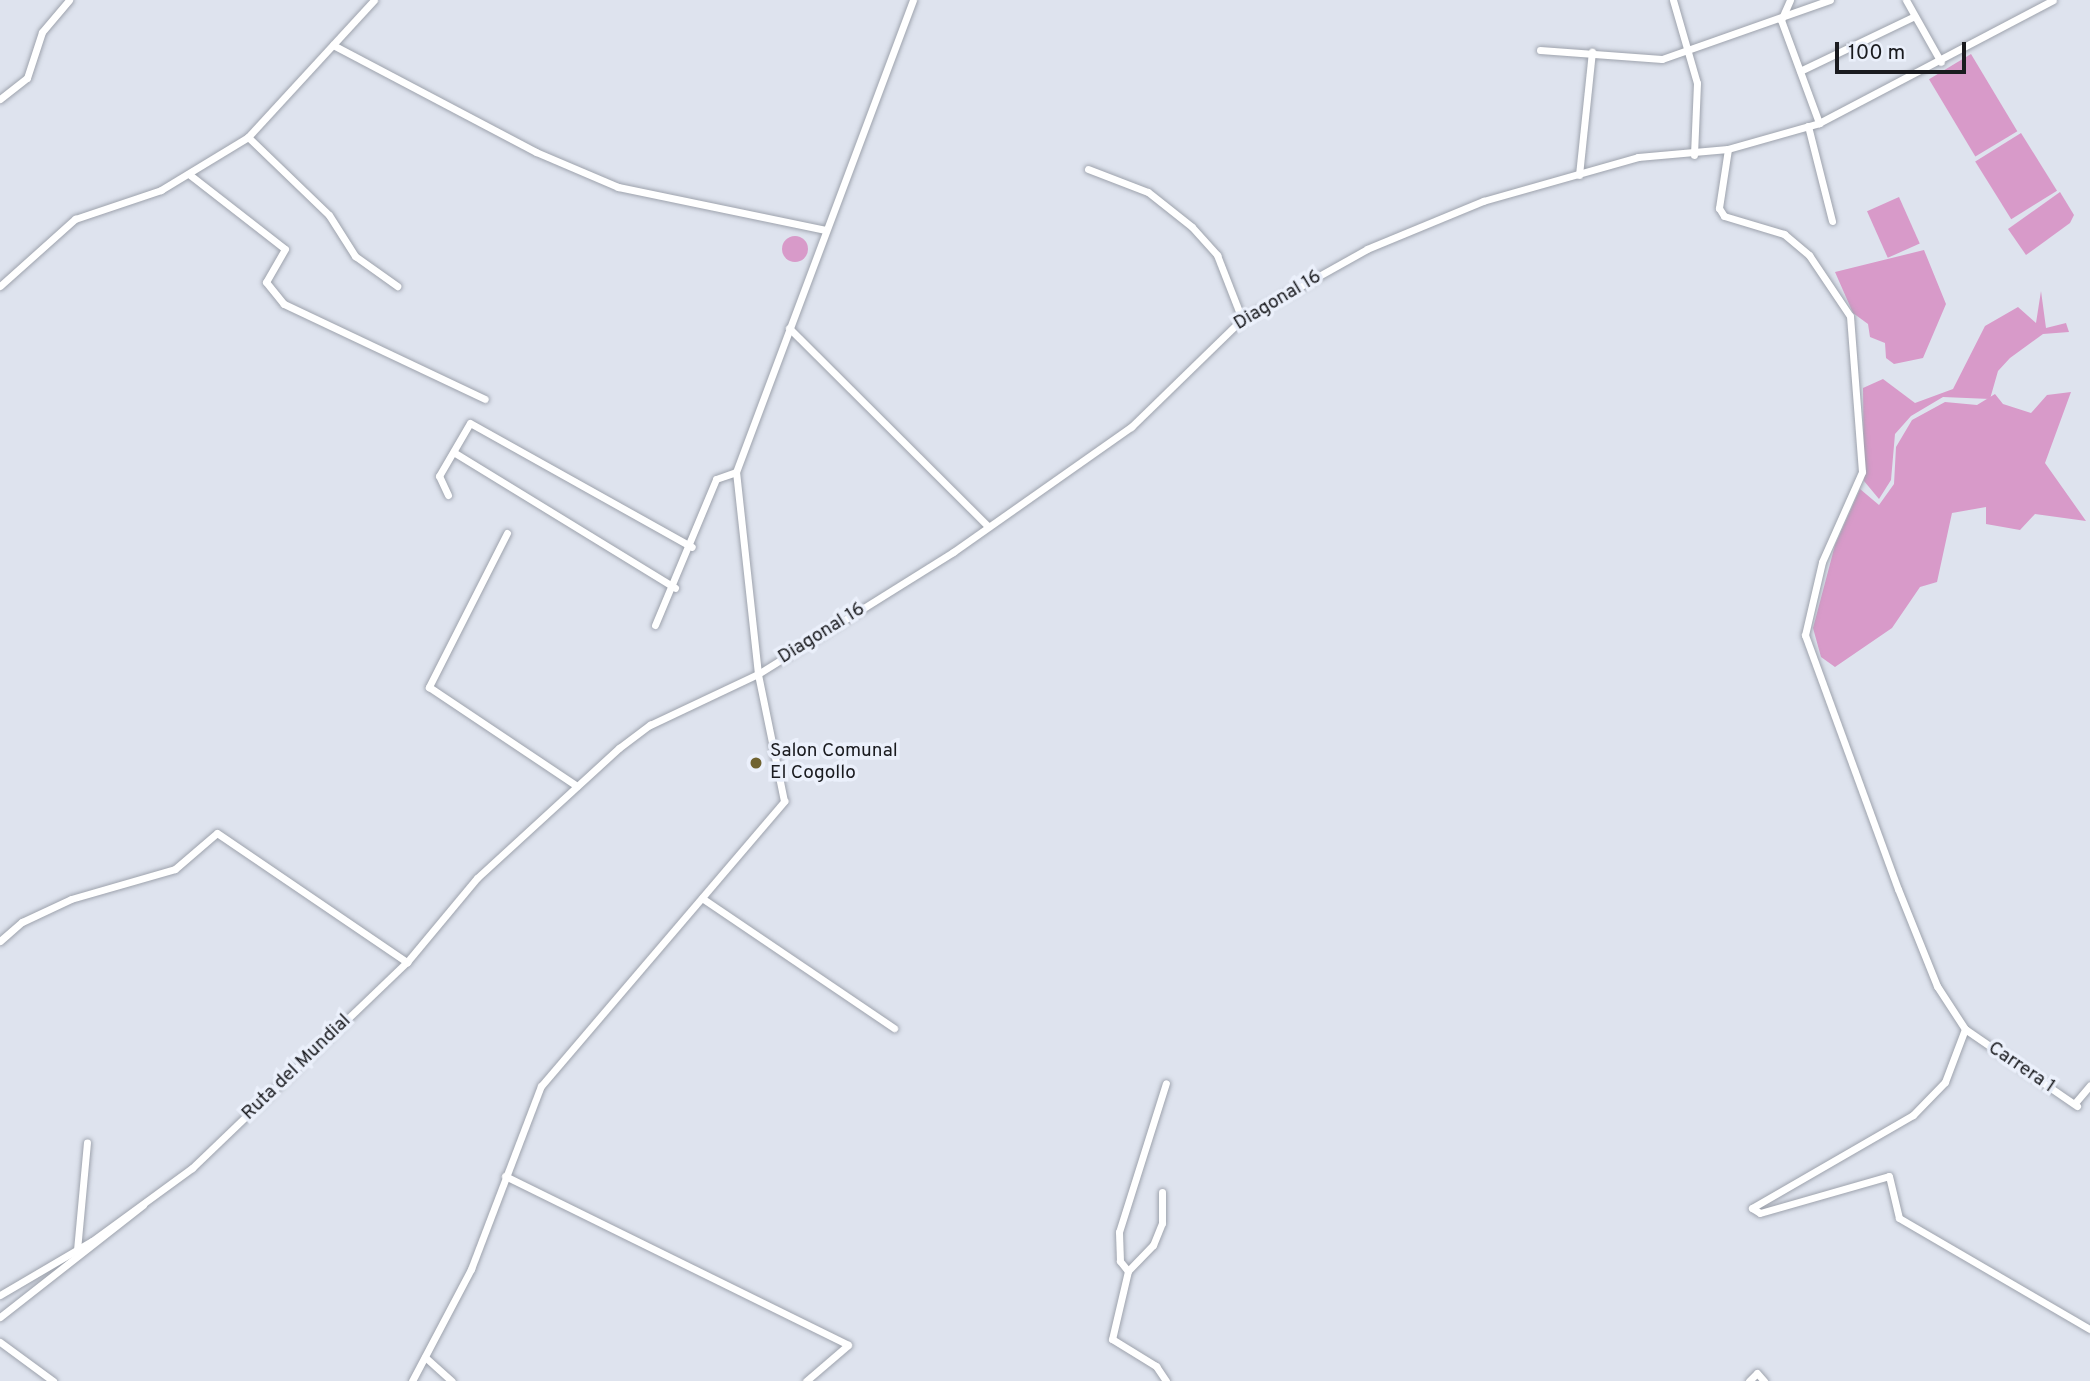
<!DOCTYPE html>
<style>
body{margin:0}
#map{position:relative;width:2090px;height:1381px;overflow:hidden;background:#dee3ee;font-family:Overpass,sans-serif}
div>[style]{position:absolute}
.green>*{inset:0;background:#d89ac9;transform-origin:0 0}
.round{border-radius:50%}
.roads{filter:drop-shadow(0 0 2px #9ea3ad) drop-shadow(0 0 2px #9ea3ad)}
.street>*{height:7px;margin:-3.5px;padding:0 3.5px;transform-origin:3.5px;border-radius:3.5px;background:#fff}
.dots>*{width:19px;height:19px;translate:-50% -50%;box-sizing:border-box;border:4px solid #ebf0fb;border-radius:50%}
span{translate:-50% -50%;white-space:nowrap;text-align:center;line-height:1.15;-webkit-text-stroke:7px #ebf0fb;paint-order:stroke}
.street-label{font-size:19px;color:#1a1b1f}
.poi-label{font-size:19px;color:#1a1b1f}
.left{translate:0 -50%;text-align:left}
.scale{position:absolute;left:1835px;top:42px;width:131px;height:32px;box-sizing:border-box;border:4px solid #1a1b1f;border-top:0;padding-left:9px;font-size:21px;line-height:24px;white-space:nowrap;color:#1a1b1f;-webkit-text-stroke:5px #ebf0fb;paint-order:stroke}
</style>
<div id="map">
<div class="green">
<div style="left:1971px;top:54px;width:90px;height:49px;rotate:59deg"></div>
<div style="left:2021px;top:133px;width:68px;height:54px;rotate:58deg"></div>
<div style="clip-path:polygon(2060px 192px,2074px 215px,2070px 223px,2026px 255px,2008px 229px)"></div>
<div style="left:1899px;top:197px;width:51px;height:35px;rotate:66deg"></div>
<div class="round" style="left:782px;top:236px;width:26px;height:26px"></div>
<div style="clip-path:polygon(1924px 250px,1946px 304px,1923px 358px,1894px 364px,1886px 358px,1885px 343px,1870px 337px,1868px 324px,1853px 313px,1835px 272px)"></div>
<div style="clip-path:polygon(2041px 291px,2046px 328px,2066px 323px,2069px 332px,2043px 334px,2010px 358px,1998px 371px,1990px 399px,1943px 397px,1911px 416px,1895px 434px,1891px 480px,1879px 499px,1864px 481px,1863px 388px,1883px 379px,1915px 403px,1953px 389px,1985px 326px,2018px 307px,2036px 323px)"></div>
<div style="clip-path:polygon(2071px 392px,2045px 463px,2086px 521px,2035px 514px,2020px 530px,1986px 524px,1986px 507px,1952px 513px,1937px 582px,1920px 587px,1892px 628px,1835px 667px,1821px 657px,1813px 628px,1835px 545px,1860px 489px,1879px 505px,1894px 484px,1896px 447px,1912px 420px,1945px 402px,1977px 405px,1995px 394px,2003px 404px,2031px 413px,2047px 395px)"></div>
</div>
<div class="roads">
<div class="street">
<div style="left:1673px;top:0;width:86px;rotate:73.9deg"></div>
<div style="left:1697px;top:83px;width:72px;rotate:92.4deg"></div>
<div style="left:1790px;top:0;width:22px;rotate:114deg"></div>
<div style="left:1781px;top:20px;width:110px;rotate:69.7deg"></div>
<div style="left:1906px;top:0;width:71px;rotate:60.6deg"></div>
<div style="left:333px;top:45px;width:229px;rotate:27.8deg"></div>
<div style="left:536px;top:152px;width:89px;rotate:23.1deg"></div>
<div style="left:618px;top:187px;width:211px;rotate:11.7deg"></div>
<div style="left:1540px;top:50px;width:122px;rotate:4.2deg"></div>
<div style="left:1662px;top:59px;width:178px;rotate:-19.4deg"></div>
<div style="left:1800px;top:71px;width:127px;rotate:-25.6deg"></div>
<div style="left:0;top:99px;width:34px;rotate:-38deg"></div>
<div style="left:27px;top:78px;width:48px;rotate:-71.9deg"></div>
<div style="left:42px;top:32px;width:42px;rotate:-49.8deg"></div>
<div style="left:1808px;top:126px;width:98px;rotate:75.8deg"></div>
<div style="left:248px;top:137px;width:112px;rotate:43.9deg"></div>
<div style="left:329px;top:215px;width:49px;rotate:57.6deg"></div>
<div style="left:355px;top:256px;width:52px;rotate:35.5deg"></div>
<div style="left:1728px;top:149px;width:60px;rotate:98.7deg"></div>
<div style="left:1719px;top:208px;width:9px;rotate:58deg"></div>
<div style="left:1724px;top:216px;width:63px;rotate:16.7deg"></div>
<div style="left:1784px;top:234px;width:33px;rotate:40deg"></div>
<div style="left:1809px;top:255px;width:73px;rotate:56.1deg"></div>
<div style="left:1850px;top:316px;width:156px;rotate:85.6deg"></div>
<div style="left:1862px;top:472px;width:98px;rotate:114deg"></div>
<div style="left:1822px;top:562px;width:75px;rotate:103.1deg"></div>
<div style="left:1805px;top:635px;width:270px;rotate:69.9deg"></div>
<div style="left:1898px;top:889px;width:105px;rotate:68.1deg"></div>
<div style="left:1937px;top:986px;width:51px;rotate:56.9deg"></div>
<div style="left:1965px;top:1029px;width:136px;rotate:34.5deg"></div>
<div style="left:1088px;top:169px;width:64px;rotate:21deg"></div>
<div style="left:1148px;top:192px;width:56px;rotate:38.5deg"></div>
<div style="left:1192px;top:227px;width:38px;rotate:48deg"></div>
<div style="left:1217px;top:255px;width:69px;rotate:68.7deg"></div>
<div style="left:190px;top:175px;width:120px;rotate:37.9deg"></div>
<div style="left:285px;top:249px;width:38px;rotate:120deg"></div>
<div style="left:266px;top:282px;width:28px;rotate:51deg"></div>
<div style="left:284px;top:304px;width:222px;rotate:25.3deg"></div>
<div style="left:1579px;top:175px;width:124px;rotate:-84deg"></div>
<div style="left:0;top:286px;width:101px;rotate:-41.8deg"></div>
<div style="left:75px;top:219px;width:91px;rotate:-18.6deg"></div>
<div style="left:161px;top:190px;width:102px;rotate:-31.3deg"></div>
<div style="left:248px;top:137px;width:186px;rotate:-47.4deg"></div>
<div style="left:789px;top:328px;width:281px;rotate:44.9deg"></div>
<div style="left:455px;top:453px;width:258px;rotate:31.5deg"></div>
<div style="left:448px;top:495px;width:21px;rotate:-115deg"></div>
<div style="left:439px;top:476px;width:61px;rotate:-59.7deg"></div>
<div style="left:470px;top:423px;width:254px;rotate:29.2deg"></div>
<div style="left:507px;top:533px;width:173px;rotate:116.9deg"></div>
<div style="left:429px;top:687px;width:178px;rotate:33.8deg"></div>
<div style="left:655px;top:625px;width:158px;rotate:-67.3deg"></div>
<div style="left:716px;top:479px;width:21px;rotate:-19deg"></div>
<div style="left:702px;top:898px;width:232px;rotate:34.1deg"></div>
<div style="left:0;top:941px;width:29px;rotate:-41deg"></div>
<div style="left:22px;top:922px;width:54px;rotate:-25.1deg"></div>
<div style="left:71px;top:899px;width:108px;rotate:-16.1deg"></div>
<div style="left:175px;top:869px;width:55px;rotate:-40.6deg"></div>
<div style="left:217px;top:833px;width:230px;rotate:34.2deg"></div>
<div style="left:1965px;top:1029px;width:57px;rotate:110.7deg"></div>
<div style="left:1945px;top:1082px;width:46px;rotate:134.1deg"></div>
<div style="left:1913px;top:1115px;width:186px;rotate:150deg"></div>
<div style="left:1752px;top:1208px;width:9px;rotate:32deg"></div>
<div style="left:1760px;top:1213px;width:134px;rotate:-16deg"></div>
<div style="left:1889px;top:1176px;width:43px;rotate:76.6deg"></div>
<div style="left:1899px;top:1218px;width:221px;rotate:30.2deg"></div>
<div style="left:2075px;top:1103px;width:23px;rotate:-50deg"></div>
<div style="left:505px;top:1176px;width:382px;rotate:26.2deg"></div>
<div style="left:848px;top:1345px;width:55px;rotate:139.4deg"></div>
<div style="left:1162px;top:1192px;width:31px;rotate:90deg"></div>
<div style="left:1162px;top:1223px;width:24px;rotate:112deg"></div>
<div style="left:1153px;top:1245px;width:36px;rotate:134deg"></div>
<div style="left:1128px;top:1271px;width:70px;rotate:103.2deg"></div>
<div style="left:1112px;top:1339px;width:52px;rotate:31.5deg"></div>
<div style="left:1156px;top:1366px;width:18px;rotate:56deg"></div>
<div style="left:77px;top:1250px;width:108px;rotate:-84.7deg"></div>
<div style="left:1128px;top:1271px;width:13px;rotate:-129deg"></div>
<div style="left:1120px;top:1261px;width:29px;rotate:-92deg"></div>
<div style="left:1119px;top:1232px;width:156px;rotate:-72.5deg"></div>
<div style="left:0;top:1295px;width:107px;rotate:-30.4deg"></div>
<div style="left:92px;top:1241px;width:124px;rotate:-36.1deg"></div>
<div style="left:192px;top:1168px;width:298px;rotate:-43.8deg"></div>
<div style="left:407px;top:962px;width:109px;rotate:-50.2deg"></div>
<div style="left:477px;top:878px;width:193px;rotate:-42.5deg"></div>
<div style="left:619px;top:748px;width:39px;rotate:-37deg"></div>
<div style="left:650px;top:725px;width:119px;rotate:-25.3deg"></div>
<div style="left:758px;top:674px;width:230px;rotate:-32deg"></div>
<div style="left:953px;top:552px;width:218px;rotate:-35.1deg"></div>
<div style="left:1131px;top:427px;width:155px;rotate:-44.2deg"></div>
<div style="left:1242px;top:319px;width:143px;rotate:-29.2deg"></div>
<div style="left:1367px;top:249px;width:126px;rotate:-22.5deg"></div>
<div style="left:1483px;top:201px;width:161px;rotate:-15.8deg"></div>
<div style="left:1638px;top:157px;width:90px;rotate:-5.1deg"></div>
<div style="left:1728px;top:149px;width:95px;rotate:-15.9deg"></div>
<div style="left:1819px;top:123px;width:264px;rotate:-27.7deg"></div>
<div style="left:0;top:1317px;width:182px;rotate:-38.1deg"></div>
<div style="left:0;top:1342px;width:66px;rotate:36.3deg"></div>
<div style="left:425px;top:1357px;width:36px;rotate:42deg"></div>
<div style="left:412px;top:1381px;width:127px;rotate:-62.2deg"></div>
<div style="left:471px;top:1269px;width:196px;rotate:-69.1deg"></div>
<div style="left:541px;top:1086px;width:375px;rotate:-49.5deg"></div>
<div style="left:784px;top:801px;width:130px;rotate:-101.6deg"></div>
<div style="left:758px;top:674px;width:203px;rotate:-96.2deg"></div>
<div style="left:736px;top:472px;width:504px;rotate:-69.44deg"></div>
<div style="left:1749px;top:1381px;width:11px;rotate:-45deg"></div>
<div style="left:1757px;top:1373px;width:11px;rotate:49deg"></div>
</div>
</div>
<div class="dots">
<div style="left:756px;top:763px;background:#706330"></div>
</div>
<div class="street-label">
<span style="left:1278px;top:301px;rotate:-31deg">Diagonal 16</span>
<span style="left:822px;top:634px;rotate:-32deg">Diagonal 16</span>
<span style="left:297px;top:1068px;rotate:-44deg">Ruta del Mundial</span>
<span style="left:2021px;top:1068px;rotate:34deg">Carrera 1</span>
</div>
<div class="poi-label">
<span class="left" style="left:770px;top:763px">Salon Comunal<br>El Cogollo</span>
</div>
<div class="scale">100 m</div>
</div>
